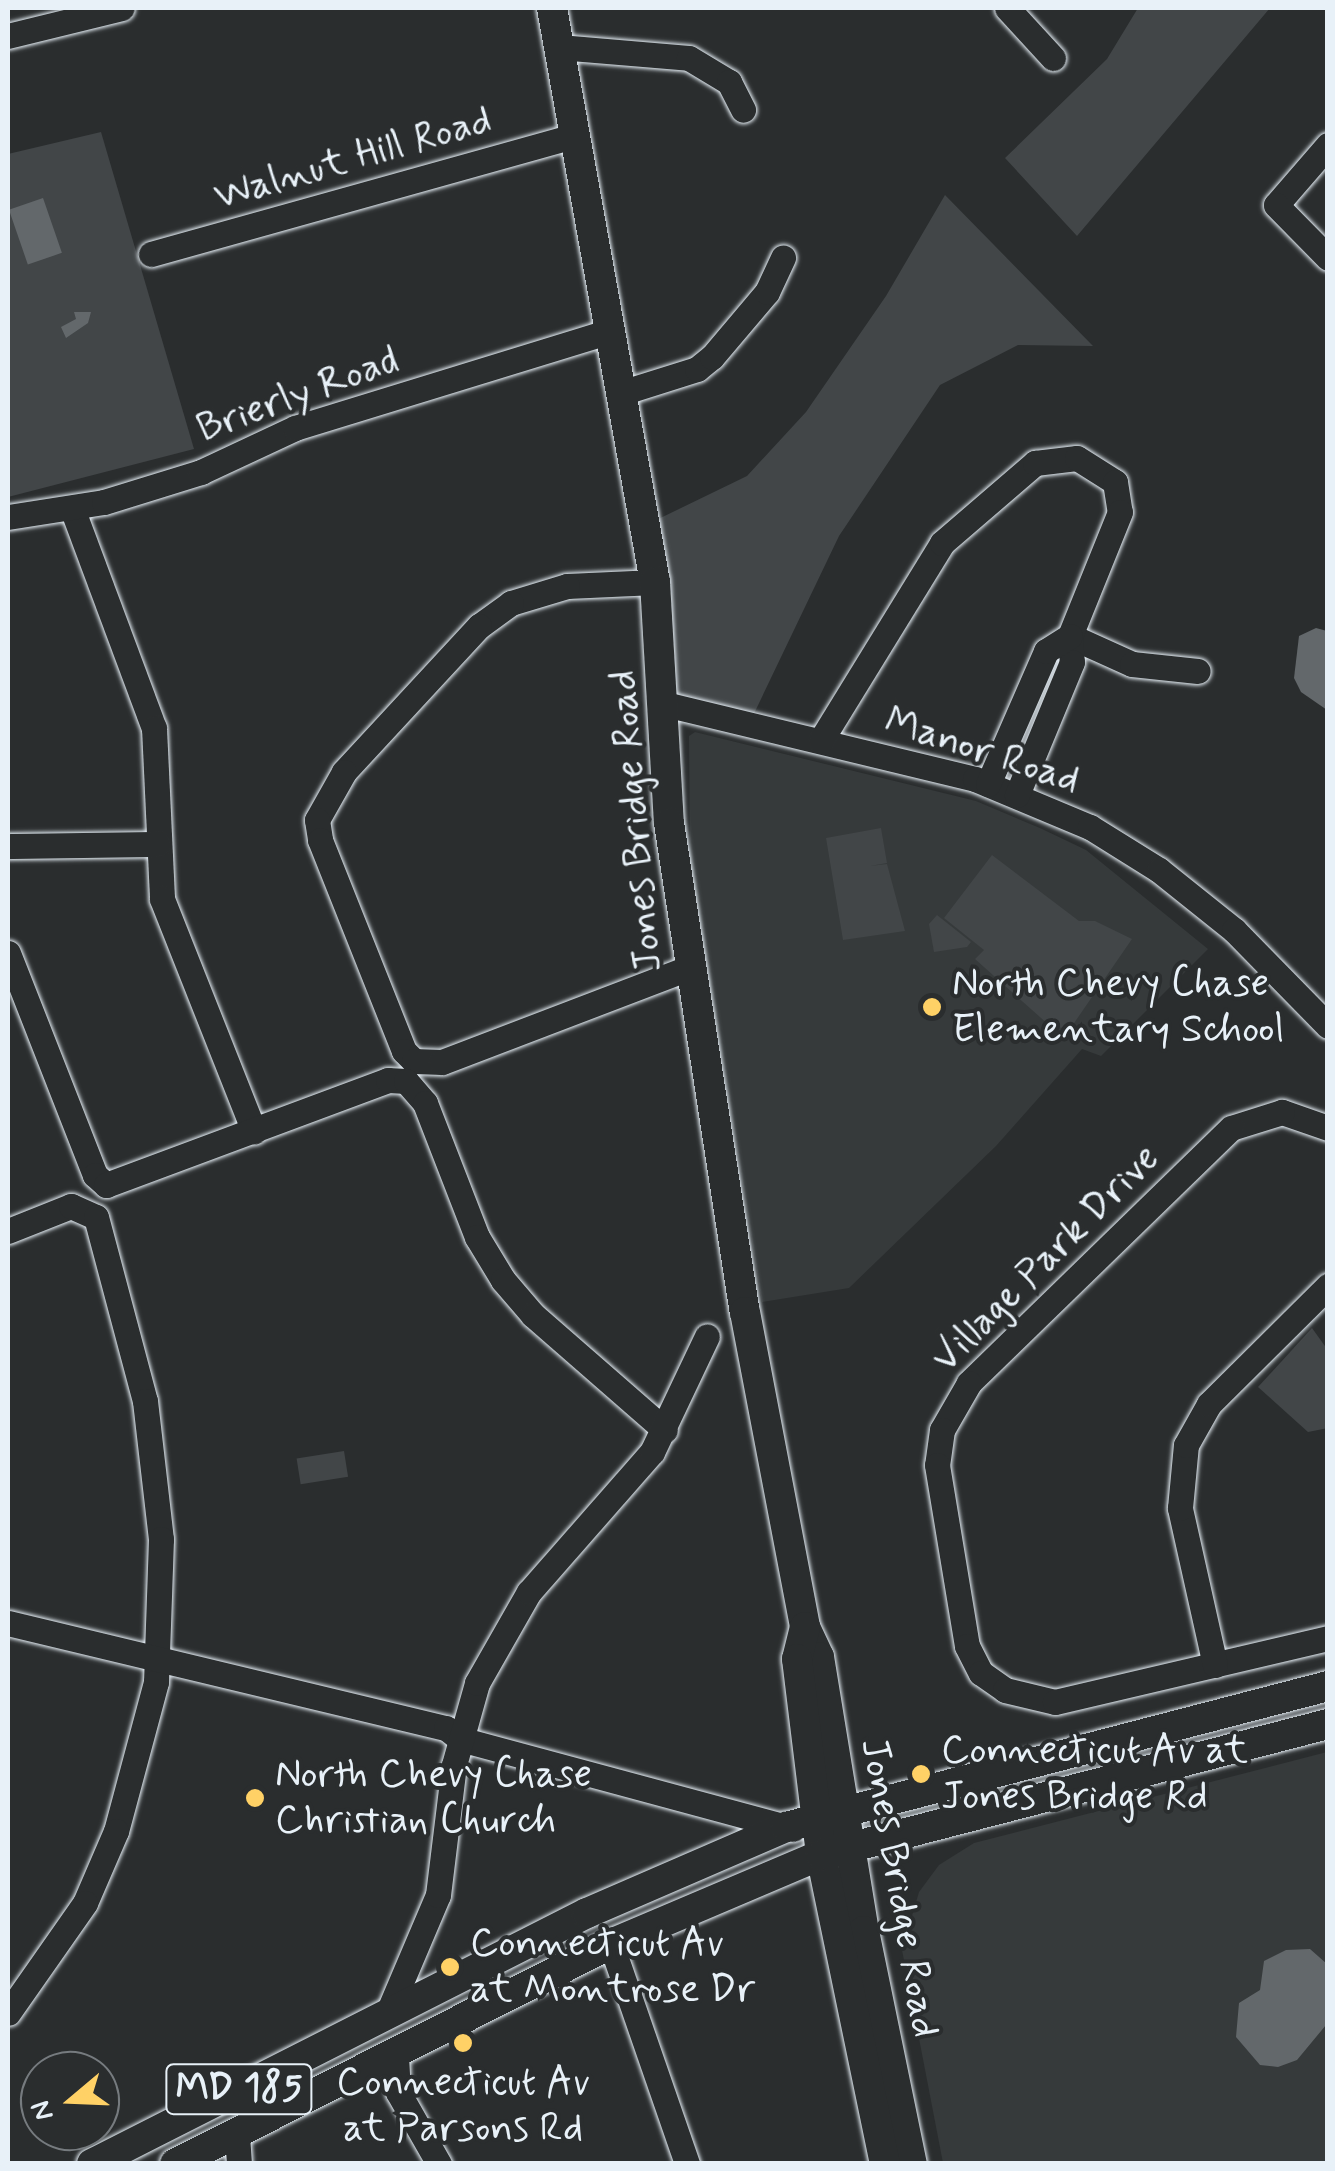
<!DOCTYPE html>
<style>
body{margin:0}
#map{position:relative;width:1335px;height:2171px;overflow:hidden;background:#2a2d2e;font-family:Mynerve,sans-serif}
div>[style]{position:absolute}
.built>*{inset:0;background:#363a3b}
.green>*{inset:0;background:#424648;transform-origin:0 0}
.water>*{inset:0;background:#63686b;transform-origin:0 0}
.roads{filter:drop-shadow(0 0 2px #e8f1f8) drop-shadow(0 0 2px #e8f1f8)}
.minor>*{height:25px;margin:-12.5px;padding:0 12.5px;transform-origin:12.5px;border-radius:12.5px;background:#2a2d2e}
.major>*{height:30px;margin:-15px;padding:0 15px;transform-origin:15px;border-radius:15px;background:#2a2d2e}
.dots>*{width:28px;height:28px;translate:-50% -50%;box-sizing:border-box;border:5px solid #2a2d2e;border-radius:50%}
span{translate:-50% -50%;white-space:nowrap;text-align:center;line-height:1.15;-webkit-text-stroke:8px #2a2d2e;paint-order:stroke}
.shield-label span{padding:2px 8px;background:#2a2d2e;border:2px solid;border-radius:8px;-webkit-text-stroke-width:0}
.shield-label{font-size:38px;color:#e8f1f8;font-weight:700}
.street-label{font-size:40px;color:#e8f1f8}
.poi-label{font-size:40px;color:#e8f1f8}
.left{translate:0 -50%;text-align:left}
.frame{position:absolute;inset:0;border:10px solid #e8f1f8;pointer-events:none}
.north{position:absolute;left:20px;top:2051px;width:100px;height:100px;box-sizing:border-box;background:#2a2d2e;border:2px solid #767b7f;border-radius:50%;rotate:251deg;font-size:28px;font-weight:700;line-height:40px;text-align:center;color:#e8f1f8}
.north::after{content:'';display:block;margin:auto;width:35px;height:45px;background:#ffd166;clip-path:polygon(50% 0,100% 100%,50% 72%,0 100%)}
</style>
<div id="map">
<div class="built">
<div style="clip-path:polygon(695px 732px,976px 801px,1040px 828px,1086px 850px,1208px 949px,1101px 1056px,1082px 1049px,996px 1146px,849px 1288px,762px 1302px,690px 863px,689px 736px)"></div>
<div style="clip-path:polygon(1327px 1752px,1327px 2163px,943px 2163px,902px 1950px,919px 1892px,939px 1865px,974px 1843px)"></div>
</div>
<div class="green">
<div style="clip-path:polygon(1138px 8px,1270px 8px,1077px 236px,1005px 158px,1107px 59px)"></div>
<div style="clip-path:polygon(101px 132px,194px 449px,8px 497px,8px 154px)"></div>
<div style="clip-path:polygon(945px 195px,1093px 346px,1018px 345px,940px 385px,839px 536px,749px 724px,665px 704px,646px 525px,747px 476px,806px 412px,886px 296px)"></div>
<div style="clip-path:polygon(881px 828px,887px 863px,870px 866px,887px 864px,905px 931px,843px 940px,826px 838px)"></div>
<div style="clip-path:polygon(992px 855px,1079px 921px,1095px 921px,1132px 939px,1070px 1029px,1050px 1026px,975px 959px,984px 950px,944px 918px)"></div>
<div style="clip-path:polygon(937px 915px,971px 942px,967px 947px,934px 952px,929px 924px)"></div>
<div style="clip-path:polygon(1312px 1328px,1327px 1349px,1328px 1428px,1308px 1432px,1258px 1387px)"></div>
<div style="left:344px;top:1451px;width:26px;height:48px;rotate:81deg"></div>
</div>
<div class="water">
<div style="left:43px;top:198px;width:58px;height:36px;rotate:71deg"></div>
<div style="clip-path:polygon(74px 312px,91px 312px,88px 323px,66px 338px,61px 327px,76px 319px)"></div>
<div style="clip-path:polygon(1316px 628px,1327px 631px,1327px 710px,1301px 692px,1294px 678px,1299px 636px)"></div>
<div style="clip-path:polygon(1310px 1949px,1327px 1964px,1326px 2025px,1297px 2060px,1278px 2067px,1260px 2065px,1236px 2037px,1239px 2003px,1260px 1990px,1264px 1961px,1286px 1950px)"></div>
</div>
<div class="roads">
<div class="minor">
<div style="left:1007px;top:8px;width:68px;rotate:47.4deg"></div>
<div style="left:8px;top:36px;width:117px;rotate:-13.8deg"></div>
<div style="left:559px;top:47px;width:130px;rotate:4.8deg"></div>
<div style="left:689px;top:58px;width:47px;rotate:31deg"></div>
<div style="left:729px;top:82px;width:31px;rotate:63deg"></div>
<div style="left:1328px;top:145px;width:79px;rotate:130.9deg"></div>
<div style="left:1276px;top:205px;width:74px;rotate:45.5deg"></div>
<div style="left:151px;top:254px;width:440px;rotate:-15.6deg"></div>
<div style="left:624px;top:392px;width:77px;rotate:-17.5deg"></div>
<div style="left:697px;top:369px;width:19px;rotate:-39deg"></div>
<div style="left:712px;top:357px;width:85px;rotate:-49.8deg"></div>
<div style="left:767px;top:292px;width:38px;rotate:-65deg"></div>
<div style="left:72px;top:508px;width:235px;rotate:69.6deg"></div>
<div style="left:154px;top:728px;width:171px;rotate:87.3deg"></div>
<div style="left:162px;top:899px;width:250px;rotate:68.4deg"></div>
<div style="left:8px;top:517px;width:97px;rotate:-8.9deg"></div>
<div style="left:104px;top:502px;width:102px;rotate:-17.2deg"></div>
<div style="left:201px;top:472px;width:104px;rotate:-25.1deg"></div>
<div style="left:295px;top:428px;width:331px;rotate:-17.1deg"></div>
<div style="left:655px;top:582px;width:88px;rotate:177.4deg"></div>
<div style="left:567px;top:586px;width:59px;rotate:163.1deg"></div>
<div style="left:511px;top:603px;width:39px;rotate:144deg"></div>
<div style="left:479px;top:626px;width:199px;rotate:132.8deg"></div>
<div style="left:344px;top:772px;width:55px;rotate:119.4deg"></div>
<div style="left:317px;top:820px;width:20px;rotate:81deg"></div>
<div style="left:320px;top:840px;width:227px;rotate:68.3deg"></div>
<div style="left:404px;top:1051px;width:14px;rotate:45deg"></div>
<div style="left:414px;top:1061px;width:28px;rotate:2deg"></div>
<div style="left:442px;top:1062px;width:263px;rotate:-20.9deg"></div>
<div style="left:1070px;top:636px;width:68px;rotate:24.3deg"></div>
<div style="left:1132px;top:664px;width:66px;rotate:6.1deg"></div>
<div style="left:665px;top:704px;width:319px;rotate:13.6deg"></div>
<div style="left:975px;top:779px;width:125px;rotate:22.7deg"></div>
<div style="left:1090px;top:827px;width:81px;rotate:31.9deg"></div>
<div style="left:1159px;top:870px;width:96px;rotate:38.7deg"></div>
<div style="left:1234px;top:930px;width:134px;rotate:45.6deg"></div>
<div style="left:821px;top:740px;width:231px;rotate:-58.4deg"></div>
<div style="left:942px;top:543px;width:123px;rotate:-40.7deg"></div>
<div style="left:1035px;top:463px;width:42px;rotate:-6.8deg"></div>
<div style="left:1077px;top:458px;width:45px;rotate:32.3deg"></div>
<div style="left:1115px;top:482px;width:30px;rotate:81deg"></div>
<div style="left:1120px;top:512px;width:134px;rotate:112deg"></div>
<div style="left:1070px;top:636px;width:26px;rotate:86deg"></div>
<div style="left:1072px;top:662px;width:144px;rotate:112.5deg"></div>
<div style="left:988px;top:784px;width:145px;rotate:-66.4deg"></div>
<div style="left:1046px;top:651px;width:28px;rotate:-32deg"></div>
<div style="left:8px;top:846px;width:150px;rotate:-0.8deg"></div>
<div style="left:8px;top:953px;width:238px;rotate:68.6deg"></div>
<div style="left:95px;top:1175px;width:15px;rotate:42deg"></div>
<div style="left:106px;top:1185px;width:301px;rotate:-20.4deg"></div>
<div style="left:388px;top:1080px;width:18px;rotate:3deg"></div>
<div style="left:406px;top:1081px;width:29px;rotate:49deg"></div>
<div style="left:425px;top:1103px;width:144px;rotate:68.8deg"></div>
<div style="left:477px;top:1237px;width:50px;rotate:58.8deg"></div>
<div style="left:503px;top:1280px;width:46px;rotate:49.4deg"></div>
<div style="left:533px;top:1315px;width:175px;rotate:41.1deg"></div>
<div style="left:1328px;top:1128px;width:49px;rotate:-160.8deg"></div>
<div style="left:1282px;top:1112px;width:53px;rotate:162.6deg"></div>
<div style="left:1231px;top:1128px;width:366px;rotate:135.8deg"></div>
<div style="left:969px;top:1383px;width:54px;rotate:119.9deg"></div>
<div style="left:942px;top:1430px;width:35px;rotate:98deg"></div>
<div style="left:937px;top:1465px;width:183px;rotate:80.6deg"></div>
<div style="left:967px;top:1646px;width:30px;rotate:63deg"></div>
<div style="left:981px;top:1673px;width:29px;rotate:35deg"></div>
<div style="left:1005px;top:1690px;width:51px;rotate:13.5deg"></div>
<div style="left:1055px;top:1702px;width:280px;rotate:-13.2deg"></div>
<div style="left:8px;top:1231px;width:68px;rotate:-21.6deg"></div>
<div style="left:71px;top:1206px;width:27px;rotate:24deg"></div>
<div style="left:96px;top:1217px;width:190px;rotate:75.1deg"></div>
<div style="left:145px;top:1401px;width:139px;rotate:83.4deg"></div>
<div style="left:161px;top:1539px;width:143px;rotate:92deg"></div>
<div style="left:156px;top:1682px;width:154px;rotate:105deg"></div>
<div style="left:116px;top:1831px;width:78px;rotate:113.3deg"></div>
<div style="left:85px;top:1903px;width:134px;rotate:125deg"></div>
<div style="left:8px;top:1623px;width:450px;rotate:13.5deg"></div>
<div style="left:446px;top:1728px;width:18px;rotate:38deg"></div>
<div style="left:460px;top:1739px;width:345px;rotate:15.1deg"></div>
<div style="left:1215px;top:1665px;width:161px;rotate:-102.6deg"></div>
<div style="left:1180px;top:1508px;width:63px;rotate:-84.6deg"></div>
<div style="left:1186px;top:1445px;width:47px;rotate:-60.7deg"></div>
<div style="left:1209px;top:1404px;width:168px;rotate:-44.8deg"></div>
<div style="left:611px;top:1944px;width:233px;rotate:70.9deg"></div>
<div style="left:387px;top:2015px;width:130px;rotate:-67deg"></div>
<div style="left:438px;top:1895px;width:131px;rotate:-83deg"></div>
<div style="left:454px;top:1765px;width:85px;rotate:-74.3deg"></div>
<div style="left:477px;top:1683px;width:105px;rotate:-60.3deg"></div>
<div style="left:529px;top:1592px;width:186px;rotate:-48.7deg"></div>
<div style="left:652px;top:1452px;width:128px;rotate:-64.6deg"></div>
<div style="left:396px;top:2055px;width:37px;rotate:87deg"></div>
<div style="left:398px;top:2092px;width:83px;rotate:60.3deg"></div>
<div style="left:237px;top:2135px;width:29px;rotate:86deg"></div>
</div>
<div class="major">
<div style="left:552px;top:8px;width:583px;rotate:79.83deg"></div>
<div style="left:655px;top:582px;width:241px;rotate:86.7deg"></div>
<div style="left:669px;top:823px;width:495px;rotate:81.2deg"></div>
<div style="left:745px;top:1312px;width:321px;rotate:79.2deg"></div>
<div style="left:805px;top:1627px;width:33px;rotate:65deg"></div>
<div style="left:819px;top:1657px;width:278px;rotate:80.7deg"></div>
<div style="left:864px;top:1931px;width:238px;rotate:78.4deg"></div>
<div style="left:805px;top:1627px;width:33px;rotate:104deg"></div>
<div style="left:797px;top:1659px;width:197px;rotate:83deg"></div>
<div style="left:821px;top:1855px;width:316px;rotate:78.3deg"></div>
<div style="left:92px;top:2164px;width:555px;rotate:-26.89deg"></div>
<div style="left:587px;top:1913px;width:217px;rotate:-23.4deg"></div>
<div style="left:786px;top:1827px;width:560px;rotate:-14.58deg"></div>
<div style="left:175px;top:2164px;width:488px;rotate:-26.8deg"></div>
<div style="left:611px;top:1944px;width:228px;rotate:-23deg"></div>
<div style="left:821px;top:1855px;width:524px;rotate:-14.49deg"></div>
</div>
</div>
<div class="dots">
<div style="left:932px;top:1007px;background:#ffd166"></div>
<div style="left:921px;top:1774px;background:#ffd166"></div>
<div style="left:255px;top:1798px;background:#ffd166"></div>
<div style="left:450px;top:1967px;background:#ffd166"></div>
<div style="left:463px;top:2043px;background:#ffd166"></div>
</div>
<div class="shield-label">
<span style="left:239px;top:2089px">MD 185</span>
</div>
<div class="street-label">
<span style="left:353px;top:159px;rotate:-16deg">Walnut Hill Road</span>
<span style="left:298px;top:395px;rotate:-20deg">Brierly Road</span>
<span style="left:982px;top:751px;rotate:18deg">Manor Road</span>
<span style="left:636px;top:821px;rotate:-95deg">Jones Bridge Road</span>
<span style="left:1046px;top:1259px;rotate:-45deg">Village Park Drive</span>
<span style="left:899px;top:1888px;rotate:80deg">Jones Bridge Road</span>
</div>
<div class="poi-label">
<span class="left" style="left:952px;top:1007px">North Chevy Chase<br>Elementary School</span>
<span class="left" style="left:941px;top:1774px">Connecticut Av at<br>Jones Bridge Rd</span>
<span class="left" style="left:275px;top:1798px">North Chevy Chase<br>Christian Church</span>
<span class="left" style="left:470px;top:1967px">Connecticut Av<br>at Montrose Dr</span>
<span style="left:463px;top:2106px">Connecticut Av<br>at Parsons Rd</span>
</div>
<div class="frame"></div>
<div class="north">N</div>
</div>
